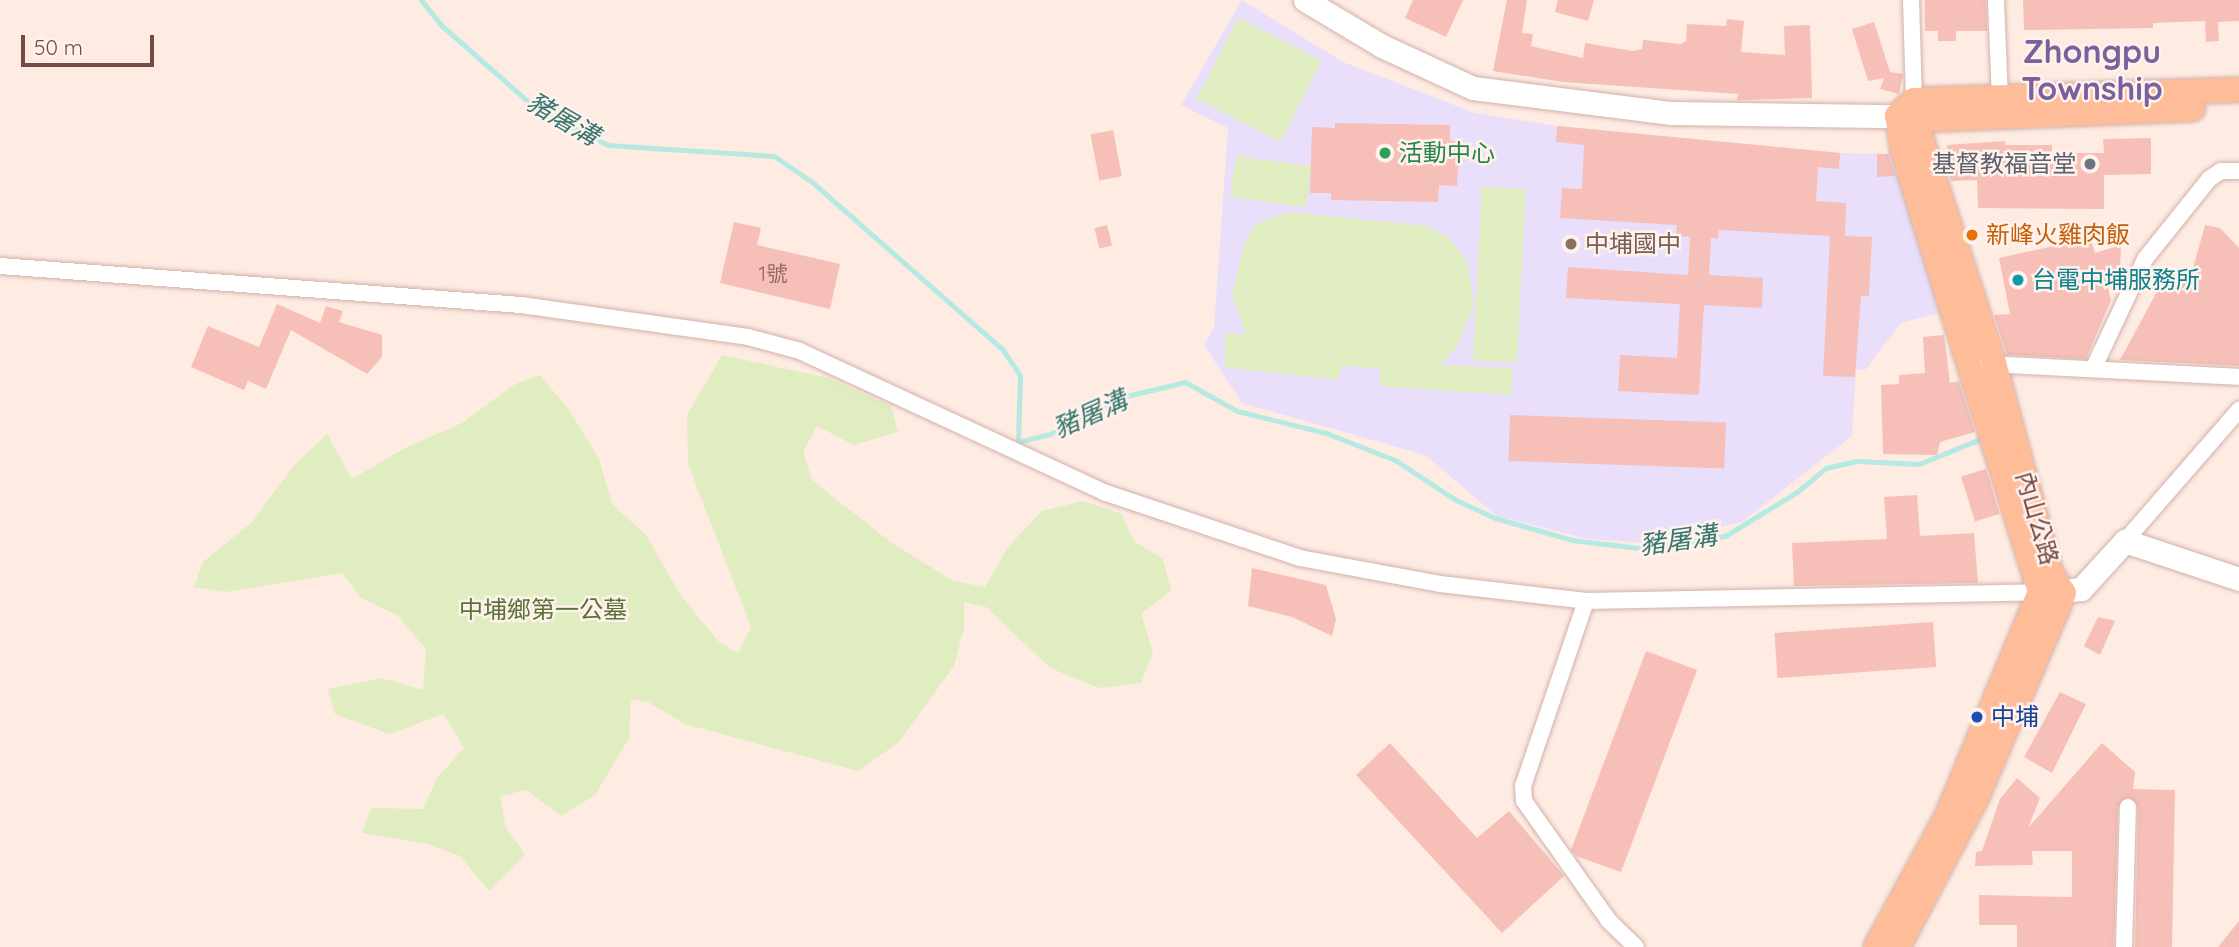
<!DOCTYPE html>
<meta charset="utf-8">
<style>
body{margin:0}
#map{position:relative;width:2239px;height:947px;overflow:hidden;background:#feece2;font-family:Quicksand,"Noto Sans TC",sans-serif}
div>[style]{position:absolute}
.education>*{inset:0;background:#e9dffa}
.green>*{inset:0;background:#dfedc0;transform-origin:0 0}
.stream>*{height:5px;margin:-2.5px;padding:0 2.5px;transform-origin:2.5px;border-radius:2.5px;background:#b5e9e2}
.building>*{inset:0;background:#f6bfb8;transform-origin:0 0}
.roads{filter:drop-shadow(0 0 2px #d2b1aa) drop-shadow(0 0 2px #d2b1aa)}
.street>*{height:16px;margin:-8px;padding:0 8px;transform-origin:8px;border-radius:8px;background:#fff}
.secondary>*{height:23px;margin:-11.5px;padding:0 11.5px;transform-origin:11.5px;border-radius:11.5px;background:#fff}
.primary>*{height:24px;margin:-12px;padding:0 12px;transform-origin:12px;border-radius:12px;background:#ffbc99}
.dots>*{width:19px;height:19px;translate:-50% -50%;box-sizing:border-box;border:4px solid #fff1eb;border-radius:50%}
span{translate:-50% -50%;white-space:nowrap;text-align:center;line-height:1.15;-webkit-text-stroke:5px #fff1eb;paint-order:stroke}
.number-label{font-size:21px;color:#986762}
.number-label span{-webkit-text-stroke-width:0}
.leisure-label{font-size:24px;color:#27864d}
.left{translate:0 -50%;text-align:left}
.worship-label{font-size:24px;color:#5b616d}
.right{translate:-100% -50%;text-align:right}
.food-label{font-size:24px;color:#c56008}
.education-label{font-size:24px;color:#785e54}
.culture-label{font-size:24px;color:#0d838f}
.street-label{font-size:24px;color:#784a46}
.park-label{font-size:24px;color:#5b7338}
.transit-label{font-size:24px;color:#164399}
.water-label{font-size:26px;color:#367870;font-style:italic}
.district-label{font-size:32px;color:#78619c;font-weight:700}
.scale{position:absolute;left:21px;top:35px;width:133px;height:32px;box-sizing:border-box;border:4px solid #784a46;border-top:0;padding-left:9px;font-size:21px;line-height:24px;white-space:nowrap;color:#784a46;-webkit-text-stroke:5px #fff1eb;paint-order:stroke}
</style>
<div id="map">
<div class="education">
<div style="clip-path:polygon(1242px 0,1343px 62px,1475px 113px,1557px 126px,1840px 153px,1899px 154px,1942px 312px,1901px 323px,1865px 370px,1856px 370px,1852px 436px,1742px 522px,1649px 543px,1588px 539px,1497px 516px,1425px 455px,1242px 403px,1204px 345px,1214px 327px,1228px 128px,1181px 105px)"></div>
</div>
<div class="green">
<div style="left:1238px;top:18px;width:94px;height:91px;rotate:27deg"></div>
<div style="left:1236px;top:156px;width:76px;height:41px;rotate:8deg"></div>
<div style="left:1482px;top:187px;width:44px;height:174px;rotate:3deg"></div>
<div style="clip-path:polygon(1288px 212px,1427px 226px,1448px 237px,1468px 263px,1474px 305px,1457px 347px,1440px 365px,1513px 368px,1511px 395px,1380px 386px,1380px 369px,1342px 365px,1338px 380px,1224px 367px,1226px 333px,1246px 334px,1232px 295px,1244px 244px,1255px 225px)"></div>
<div style="clip-path:polygon(722px 355px,828px 378px,891px 406px,898px 432px,854px 445px,817px 426px,803px 452px,812px 480px,889px 541px,953px 581px,985px 587px,1008px 547px,1042px 511px,1083px 501px,1122px 514px,1134px 541px,1163px 559px,1171px 590px,1141px 614px,1153px 652px,1141px 683px,1099px 688px,1050px 668px,986px 607px,964px 602px,964px 628px,954px 666px,898px 743px,858px 771px,685px 724px,648px 702px,631px 699px,629px 738px,595px 795px,561px 816px,526px 790px,500px 796px,506px 829px,525px 854px,489px 891px,460px 856px,427px 844px,362px 833px,371px 808px,423px 809px,437px 778px,464px 748px,444px 714px,389px 734px,335px 714px,328px 689px,381px 678px,423px 690px,426px 649px,397px 615px,361px 598px,342px 573px,225px 592px,194px 587px,203px 562px,252px 522px,293px 467px,327px 434px,352px 479px,405px 448px,462px 423px,515px 384px,540px 375px,569px 410px,599px 459px,612px 504px,646px 535px,680px 594px,718px 641px,738px 653px,751px 627px,688px 464px,687px 415px)"></div>
</div>
<div class="stream">
<div style="left:421px;top:0;width:32px;rotate:51deg"></div>
<div style="left:441px;top:25px;width:130px;rotate:41.3deg"></div>
<div style="left:539px;top:111px;width:77px;rotate:26.2deg"></div>
<div style="left:608px;top:145px;width:166px;rotate:3.8deg"></div>
<div style="left:774px;top:156px;width:46px;rotate:34.4deg"></div>
<div style="left:812px;top:182px;width:254px;rotate:41.3deg"></div>
<div style="left:1003px;top:350px;width:30px;rotate:56deg"></div>
<div style="left:1020px;top:375px;width:67px;rotate:91.7deg"></div>
<div style="left:1018px;top:442px;width:33px;rotate:-14deg"></div>
<div style="left:1050px;top:434px;width:77px;rotate:-27.9deg"></div>
<div style="left:1118px;top:398px;width:69px;rotate:-13.4deg"></div>
<div style="left:1185px;top:382px;width:60px;rotate:29.1deg"></div>
<div style="left:1237px;top:411px;width:92px;rotate:13.9deg"></div>
<div style="left:1326px;top:433px;width:74px;rotate:21.4deg"></div>
<div style="left:1395px;top:460px;width:73px;rotate:33.3deg"></div>
<div style="left:1456px;top:500px;width:43px;rotate:24.8deg"></div>
<div style="left:1495px;top:518px;width:80px;rotate:15.9deg"></div>
<div style="left:1572px;top:540px;width:75px;rotate:6.9deg"></div>
<div style="left:1646px;top:549px;width:80px;rotate:-9.3deg"></div>
<div style="left:1725px;top:536px;width:84px;rotate:-31.4deg"></div>
<div style="left:1797px;top:492px;width:38px;rotate:-40deg"></div>
<div style="left:1826px;top:468px;width:32px;rotate:-13deg"></div>
<div style="left:1857px;top:461px;width:62px;rotate:2.8deg"></div>
<div style="left:1919px;top:464px;width:71px;rotate:-22.2deg"></div>
</div>
<div class="building">
<div style="clip-path:polygon(1413px 0,1463px 0,1446px 37px,1405px 18px)"></div>
<div style="clip-path:polygon(1507px 0,1527px 0,1522px 33px,1533px 34px,1531px 46px,1583px 58px,1585px 43px,1633px 51px,1642px 49px,1643px 40px,1681px 44px,1686px 41px,1687px 24px,1726px 26px,1727px 19px,1744px 21px,1741px 52px,1785px 55px,1784px 26px,1810px 25px,1812px 98px,1737px 100px,1738px 94px,1563px 82px,1493px 71px)"></div>
<div style="clip-path:polygon(1558px 0,1594px 0,1588px 21px,1555px 12px)"></div>
<div style="clip-path:polygon(1925px 0,1986px 0,1987px 31px,1956px 31px,1956px 41px,1938px 41px,1938px 31px,1925px 31px)"></div>
<div style="clip-path:polygon(2023px 0,2239px 0,2239px 21px,2218px 22px,2219px 41px,2206px 42px,2205px 21px,2153px 23px,2153px 28px,2024px 30px)"></div>
<div style="clip-path:polygon(1874px 22px,1890px 72px,1903px 74px,1899px 94px,1880px 89px,1884px 78px,1868px 81px,1852px 29px)"></div>
<div style="clip-path:polygon(1335px 123px,1450px 125px,1450px 141px,1459px 141px,1457px 186px,1439px 185px,1438px 202px,1331px 200px,1331px 193px,1310px 193px,1312px 127px,1335px 128px)"></div>
<div style="clip-path:polygon(1557px 126px,1840px 153px,1839px 169px,1818px 167px,1816px 201px,1846px 203px,1845px 236px,1872px 237px,1869px 296px,1861px 296px,1855px 377px,1823px 376px,1830px 236px,1719px 230px,1718px 239px,1711px 238px,1709px 275px,1763px 278px,1762px 308px,1704px 305px,1699px 395px,1618px 391px,1620px 355px,1677px 358px,1680px 304px,1566px 298px,1568px 267px,1688px 275px,1690px 237px,1676px 236px,1677px 225px,1560px 218px,1562px 188px,1582px 189px,1584px 145px,1556px 142px)"></div>
<div style="left:1113px;top:130px;width:47px;height:23px;rotate:79deg"></div>
<div style="clip-path:polygon(2151px 138px,2151px 174px,2104px 175px,2104px 209px,1978px 208px,1977px 180px,1951px 181px,1949px 175px,1947px 145px,2005px 141px,2005px 145px,2052px 145px,2052px 153px,2104px 153px,2103px 139px)"></div>
<div style="clip-path:polygon(1877px 154px,1888px 154px,1895px 176px,1877px 177px)"></div>
<div style="clip-path:polygon(734px 222px,761px 228px,757px 245px,840px 264px,830px 309px,720px 283px)"></div>
<div style="left:1107px;top:225px;width:21px;height:13px;rotate:76deg"></div>
<div style="clip-path:polygon(2205px 225px,2220px 228px,2239px 248px,2239px 366px,2120px 360px,2167px 273px,2191px 276px)"></div>
<div style="clip-path:polygon(2090px 238px,2095px 253px,2121px 245px,2120px 270px,2107px 284px,2111px 300px,2086px 359px,2007px 355px,1994px 315px,2010px 314px,1999px 258px)"></div>
<div style="clip-path:polygon(277px 304px,320px 323px,326px 306px,343px 311px,339px 322px,382px 335px,382px 357px,367px 374px,291px 330px,266px 389px,248px 381px,244px 390px,191px 367px,208px 326px,259px 347px)"></div>
<div style="clip-path:polygon(1944px 335px,1950px 383px,1959px 381px,1975px 432px,1940px 442px,1937px 455px,1883px 454px,1881px 385px,1899px 384px,1899px 375px,1925px 373px,1923px 337px)"></div>
<div style="left:1510px;top:415px;width:216px;height:46px;rotate:2deg"></div>
<div style="left:1986px;top:469px;width:47px;height:26px;rotate:73deg"></div>
<div style="clip-path:polygon(1917px 495px,1920px 536px,1974px 533px,1978px 583px,1794px 586px,1792px 543px,1887px 539px,1884px 497px)"></div>
<div style="clip-path:polygon(1252px 568px,1326px 585px,1336px 619px,1332px 636px,1292px 617px,1248px 606px)"></div>
<div style="clip-path:polygon(2098px 617px,2115px 621px,2100px 655px,2084px 646px)"></div>
<div style="left:1933px;top:622px;width:45px;height:159px;rotate:86deg"></div>
<div style="clip-path:polygon(1646px 651px,1697px 670px,1621px 872px,1576px 856px,1571px 850px)"></div>
<div style="clip-path:polygon(2060px 692px,2086px 704px,2052px 773px,2024px 757px)"></div>
<div style="clip-path:polygon(1390px 743px,1477px 838px,1509px 811px,1564px 876px,1502px 933px,1356px 775px)"></div>
<div style="clip-path:polygon(2102px 743px,2135px 772px,2133px 789px,2175px 790px,2172px 947px,2135px 947px,2138px 807px,2128px 797px,2118px 807px,2114px 947px,2017px 947px,2017px 925px,1979px 925px,1979px 895px,2072px 897px,2072px 851px,2032px 851px,2033px 865px,1975px 866px,1976px 852px,1982px 851px,2000px 799px,2017px 778px,2040px 798px,2028px 828px)"></div>
<div style="clip-path:polygon(2239px 921px,2239px 947px,2218px 947px)"></div>
</div>
<div class="roads">
<div class="street">
<div style="left:1911px;top:0;width:100px;rotate:88.3deg"></div>
<div style="left:1996px;top:0;width:98px;rotate:87.7deg"></div>
<div style="left:0;top:266px;width:522px;rotate:4.28deg"></div>
<div style="left:521px;top:305px;width:229px;rotate:8deg"></div>
<div style="left:748px;top:337px;width:54px;rotate:15.1deg"></div>
<div style="left:800px;top:351px;width:337px;rotate:24.9deg"></div>
<div style="left:1106px;top:493px;width:205px;rotate:18.5deg"></div>
<div style="left:1300px;top:558px;width:142px;rotate:10.5deg"></div>
<div style="left:1440px;top:584px;width:147px;rotate:6.6deg"></div>
<div style="left:1586px;top:601px;width:454px;rotate:-1.1deg"></div>
<div style="left:1986px;top:364px;width:253px;rotate:2.9deg"></div>
<div style="left:2094px;top:367px;width:119px;rotate:-64.7deg"></div>
<div style="left:2145px;top:259px;width:102px;rotate:-51.3deg"></div>
<div style="left:2209px;top:179px;width:14px;rotate:-34deg"></div>
<div style="left:2221px;top:171px;width:18px"></div>
<div style="left:2125px;top:541px;width:174px;rotate:-49deg"></div>
<div style="left:1586px;top:601px;width:195px;rotate:108.8deg"></div>
<div style="left:1523px;top:786px;width:15px;rotate:86deg"></div>
<div style="left:1524px;top:801px;width:147px;rotate:54.7deg"></div>
<div style="left:1609px;top:921px;width:37px;rotate:44deg"></div>
<div style="left:2124px;top:947px;width:140px;rotate:-88.4deg"></div>
</div>
<div class="secondary">
<div style="left:1305px;top:0;width:90px;rotate:30.9deg"></div>
<div style="left:1382px;top:46px;width:100px;rotate:24.8deg"></div>
<div style="left:1473px;top:88px;width:200px;rotate:7.2deg"></div>
<div style="left:1671px;top:113px;width:226px;rotate:0.8deg"></div>
<div style="left:2047px;top:592px;width:34px;rotate:-5deg"></div>
<div style="left:2081px;top:589px;width:65px;rotate:-47.5deg"></div>
<div style="left:2125px;top:541px;width:120px;rotate:18.4deg"></div>
</div>
<div class="primary">
<div style="left:1897px;top:116px;width:30px;rotate:40deg"></div>
<div style="left:1920px;top:135px;width:240px;rotate:72deg"></div>
<div style="left:1994px;top:363px;width:215px;rotate:74.9deg"></div>
<div style="left:2050px;top:571px;width:26px;rotate:58deg"></div>
<div style="left:2064px;top:593px;width:224px;rotate:113.1deg"></div>
<div style="left:1976px;top:799px;width:167px;rotate:117.8deg"></div>
<div style="left:1897px;top:116px;width:23px;rotate:-43deg"></div>
<div style="left:1914px;top:100px;width:325px;rotate:-1.8deg"></div>
<div style="left:1897px;top:116px;width:21px;rotate:11deg"></div>
<div style="left:1918px;top:120px;width:275px;rotate:-2.3deg"></div>
<div style="left:1876px;top:947px;width:149px;rotate:-61.5deg"></div>
<div style="left:1947px;top:816px;width:243px;rotate:-67.5deg"></div>
<div style="left:2040px;top:592px;width:461px;rotate:-107.3deg"></div>
<div style="left:1903px;top:152px;width:36px;rotate:-99deg"></div>
</div>
</div>
<div class="dots">
<div style="left:1385px;top:153px;background:#2e9e5b"></div>
<div style="left:2090px;top:164px;background:#6b7280"></div>
<div style="left:1972px;top:235px;background:#e8710a"></div>
<div style="left:1571px;top:244px;background:#8d6e63"></div>
<div style="left:2018px;top:280px;background:#0f9aa8"></div>
<div style="left:1977px;top:717px;background:#1a4fb4"></div>
</div>
<div class="number-label">
<span style="left:773px;top:273px">1號</span>
</div>
<div class="leisure-label">
<span class="left" style="left:1399px;top:153px">活動中心</span>
</div>
<div class="worship-label">
<span class="right" style="left:2076px;top:164px">基督教福音堂</span>
</div>
<div class="food-label">
<span class="left" style="left:1986px;top:235px">新峰火雞肉飯</span>
</div>
<div class="education-label">
<span class="left" style="left:1585px;top:244px">中埔國中</span>
</div>
<div class="culture-label">
<span class="left" style="left:2032px;top:280px">台電中埔服務所</span>
</div>
<div class="street-label">
<span style="left:2037px;top:518px;rotate:74deg">內山公路</span>
</div>
<div class="park-label">
<span style="left:543px;top:610px">中埔鄉第一公墓</span>
</div>
<div class="transit-label">
<span class="left" style="left:1991px;top:717px">中埔</span>
</div>
<div class="water-label">
<span style="left:563px;top:119px;rotate:30deg">豬屠溝</span>
<span style="left:1090px;top:414px;rotate:-24deg">豬屠溝</span>
<span style="left:1678px;top:540px;rotate:-8deg">豬屠溝</span>
</div>
<div class="district-label">
<span style="left:2092px;top:70px">Zhongpu<br>Township</span>
</div>
<div class="scale">50 m</div>
</div>
